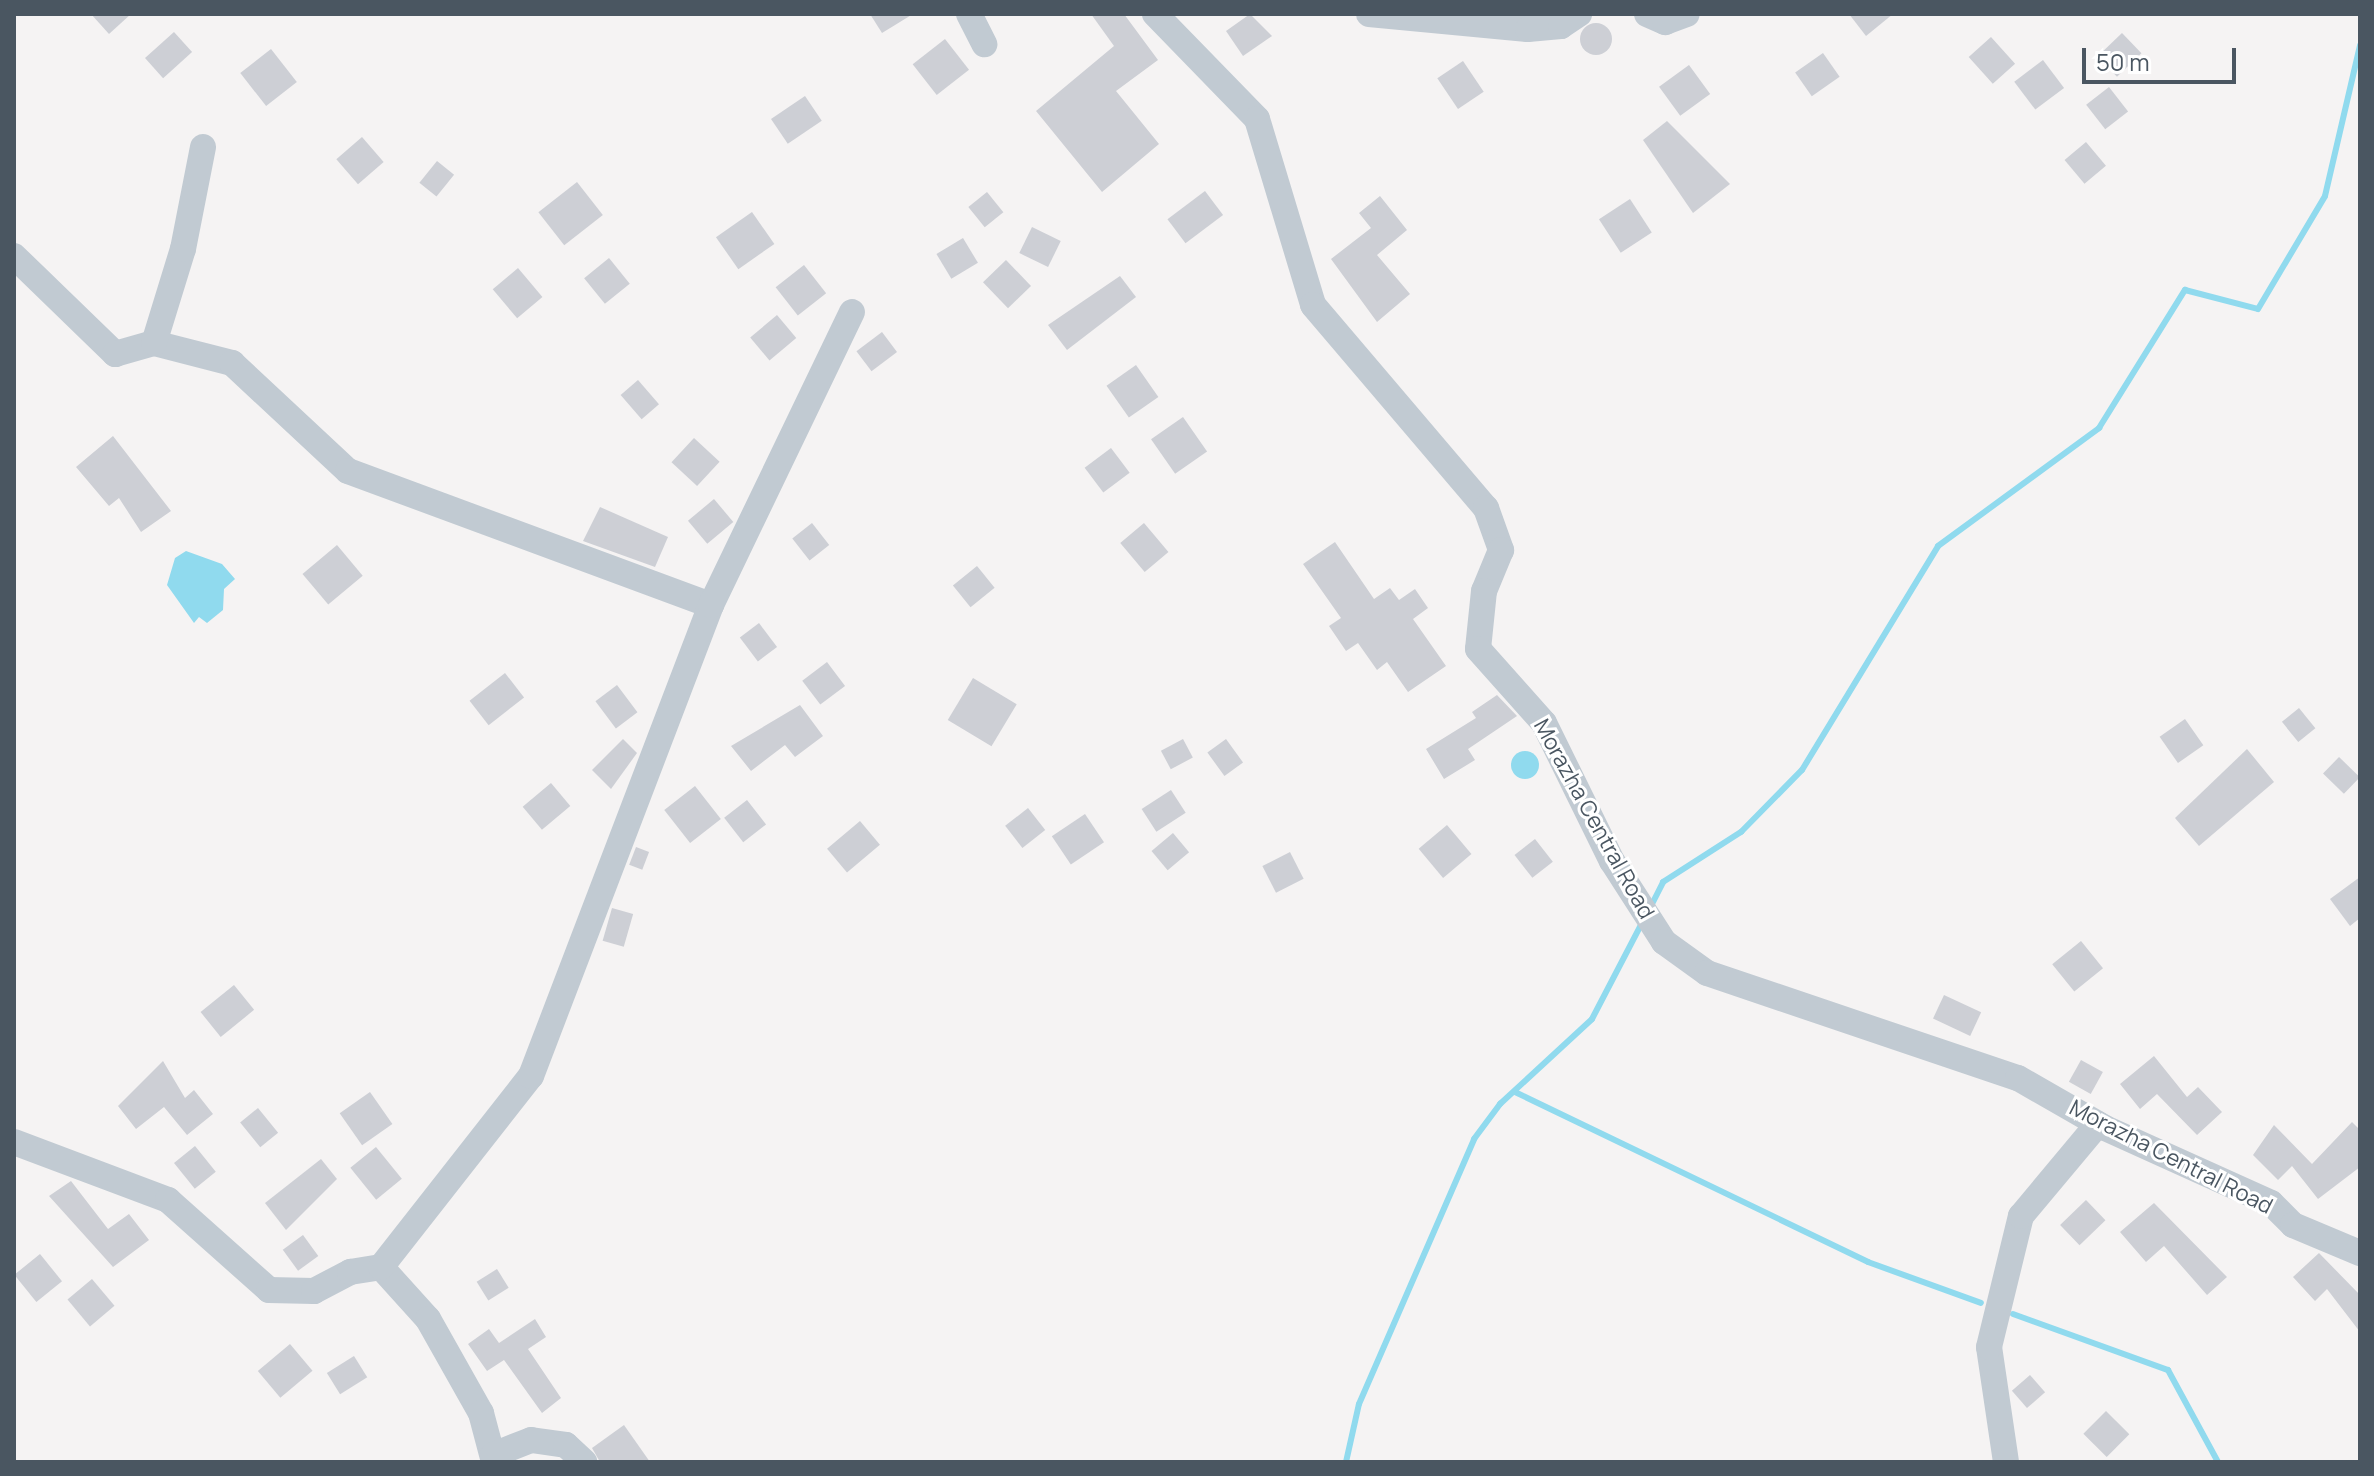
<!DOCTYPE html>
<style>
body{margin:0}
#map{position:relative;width:2374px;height:1476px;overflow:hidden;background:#f5f3f3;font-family:Manrope,sans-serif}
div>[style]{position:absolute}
.water>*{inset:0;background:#90daee}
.round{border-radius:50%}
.stream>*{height:6px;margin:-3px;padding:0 3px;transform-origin:3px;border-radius:3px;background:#90daee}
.building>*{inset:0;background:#cdcfd5;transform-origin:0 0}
.minor>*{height:26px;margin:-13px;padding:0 13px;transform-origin:13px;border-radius:13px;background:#c1cad2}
span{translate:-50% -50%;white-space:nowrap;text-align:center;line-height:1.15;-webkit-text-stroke:6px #fff;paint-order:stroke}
.street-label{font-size:22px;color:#4a5661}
.frame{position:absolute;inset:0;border:16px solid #4a5661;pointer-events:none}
.scale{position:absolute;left:2082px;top:48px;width:154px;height:36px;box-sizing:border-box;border:4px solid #4a5661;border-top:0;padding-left:10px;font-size:24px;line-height:28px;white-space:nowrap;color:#4a5661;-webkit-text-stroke:6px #fff;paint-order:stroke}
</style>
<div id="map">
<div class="water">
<div style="clip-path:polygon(186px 551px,222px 564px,235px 579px,224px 589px,223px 610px,207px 623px,199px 617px,194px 623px,167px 585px,175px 558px)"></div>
<div class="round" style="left:1511px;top:751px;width:28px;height:28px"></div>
</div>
<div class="stream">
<div style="left:1651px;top:906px;width:27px;rotate:-63deg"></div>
<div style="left:1663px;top:882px;width:93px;rotate:-32.7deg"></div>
<div style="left:1741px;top:832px;width:87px;rotate:-45.5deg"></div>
<div style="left:1802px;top:770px;width:262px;rotate:-58.7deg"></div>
<div style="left:1938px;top:546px;width:200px;rotate:-36.2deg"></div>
<div style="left:2099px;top:428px;width:163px;rotate:-58.1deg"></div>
<div style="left:2185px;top:290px;width:75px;rotate:14.6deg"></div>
<div style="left:2258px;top:309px;width:131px;rotate:-59.3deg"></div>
<div style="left:2325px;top:196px;width:155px;rotate:-76.9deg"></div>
<div style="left:1515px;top:1092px;width:392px;rotate:25.7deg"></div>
<div style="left:1868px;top:1262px;width:120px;rotate:19.9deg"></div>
<div style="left:2013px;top:1314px;width:165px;rotate:19.9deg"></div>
<div style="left:2168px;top:1370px;width:105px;rotate:61.5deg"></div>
<div style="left:1346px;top:1462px;width:59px;rotate:-77.4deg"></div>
<div style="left:1359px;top:1404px;width:289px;rotate:-66.5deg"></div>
<div style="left:1474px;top:1139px;width:44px;rotate:-53.4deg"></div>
<div style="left:1500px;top:1104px;width:125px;rotate:-42.7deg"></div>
<div style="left:1592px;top:1019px;width:108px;rotate:-62.5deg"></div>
</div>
<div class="building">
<div style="clip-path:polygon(91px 14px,131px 14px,109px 34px)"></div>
<div style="clip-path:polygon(870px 14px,913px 14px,882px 33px)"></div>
<div style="clip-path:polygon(1091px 14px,1124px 14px,1158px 60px,1116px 91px,1159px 144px,1102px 192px,1036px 111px,1114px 46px)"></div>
<div style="clip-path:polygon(1250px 14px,1272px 36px,1243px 56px,1226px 31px)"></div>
<div style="clip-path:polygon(1849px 14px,1893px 14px,1866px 36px)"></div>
<div class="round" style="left:1580px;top:23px;width:32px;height:32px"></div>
<div style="left:174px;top:32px;width:27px;height:39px;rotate:48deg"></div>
<div style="left:2122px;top:33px;width:28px;height:34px;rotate:46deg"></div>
<div style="left:1991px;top:37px;width:36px;height:30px;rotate:48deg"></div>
<div style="left:945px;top:39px;width:39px;height:41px;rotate:52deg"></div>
<div style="left:271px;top:49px;width:42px;height:39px;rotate:52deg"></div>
<div style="left:1823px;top:53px;width:29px;height:34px;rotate:55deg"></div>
<div style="left:2043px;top:60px;width:35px;height:36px;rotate:53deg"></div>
<div style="left:1463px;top:61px;width:37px;height:31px;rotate:56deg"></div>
<div style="left:1689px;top:65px;width:36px;height:37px;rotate:54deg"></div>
<div style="left:2109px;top:87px;width:31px;height:29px;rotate:52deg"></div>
<div style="left:805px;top:96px;width:30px;height:41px;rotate:56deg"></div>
<div style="clip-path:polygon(1667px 121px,1730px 184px,1693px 213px,1643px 140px)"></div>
<div style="left:362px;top:137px;width:33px;height:34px;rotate:49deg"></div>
<div style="left:2086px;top:142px;width:31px;height:28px;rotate:50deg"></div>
<div style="left:437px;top:161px;width:22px;height:28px;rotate:39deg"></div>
<div style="left:577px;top:182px;width:42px;height:49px;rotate:52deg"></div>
<div style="left:1205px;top:191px;width:30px;height:47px;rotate:53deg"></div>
<div style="left:987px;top:192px;width:26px;height:24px;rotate:51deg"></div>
<div style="clip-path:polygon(1380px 196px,1407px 230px,1377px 255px,1410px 294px,1377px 322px,1331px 259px,1371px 228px,1359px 213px)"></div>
<div style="left:1630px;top:199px;width:40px;height:37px;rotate:57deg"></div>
<div style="left:752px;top:212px;width:39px;height:44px;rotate:55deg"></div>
<div style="left:1032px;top:227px;width:32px;height:29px;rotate:26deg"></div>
<div style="left:963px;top:238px;width:29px;height:31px;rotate:59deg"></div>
<div style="left:609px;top:258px;width:33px;height:32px;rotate:51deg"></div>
<div style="left:1006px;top:260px;width:36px;height:32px;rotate:46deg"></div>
<div style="left:804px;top:265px;width:36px;height:36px;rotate:52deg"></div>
<div style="left:518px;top:268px;width:38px;height:33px;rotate:50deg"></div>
<div style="clip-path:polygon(1120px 276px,1136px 297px,1067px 350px,1048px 325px)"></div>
<div style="left:777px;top:315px;width:30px;height:35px;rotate:50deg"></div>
<div style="left:882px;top:332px;width:25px;height:32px;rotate:53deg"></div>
<div style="left:1136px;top:365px;width:39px;height:36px;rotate:55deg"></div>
<div style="left:638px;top:380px;width:32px;height:23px;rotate:49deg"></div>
<div style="left:1183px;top:417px;width:42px;height:39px;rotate:55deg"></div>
<div style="clip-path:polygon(113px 436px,171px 511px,141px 532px,119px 498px,109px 506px,76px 467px)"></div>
<div style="left:694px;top:438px;width:35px;height:33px;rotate:43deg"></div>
<div style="left:1111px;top:448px;width:31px;height:33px;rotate:53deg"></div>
<div style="left:714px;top:499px;width:30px;height:34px;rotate:50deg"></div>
<div style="clip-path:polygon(600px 507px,668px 537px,655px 567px,583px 541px)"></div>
<div style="left:812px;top:523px;width:28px;height:25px;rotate:52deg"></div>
<div style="left:1144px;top:523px;width:38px;height:31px;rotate:50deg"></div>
<div style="clip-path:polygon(1335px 542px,1374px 599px,1390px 588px,1399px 600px,1415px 589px,1428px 608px,1413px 619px,1446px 666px,1408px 692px,1387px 662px,1377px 670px,1358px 643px,1346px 651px,1329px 626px,1341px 618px,1303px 564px)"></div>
<div style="left:337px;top:545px;width:40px;height:45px;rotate:50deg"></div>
<div style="left:977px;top:566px;width:28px;height:31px;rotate:51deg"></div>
<div style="left:759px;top:623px;width:30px;height:24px;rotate:53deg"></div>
<div style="left:827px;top:662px;width:30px;height:31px;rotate:53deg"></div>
<div style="left:505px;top:673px;width:31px;height:45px;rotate:52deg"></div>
<div style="left:973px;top:678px;width:51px;height:49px;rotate:31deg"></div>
<div style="left:617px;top:685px;width:34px;height:27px;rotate:53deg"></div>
<div style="clip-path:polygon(1497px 695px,1517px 716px,1468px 749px,1475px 760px,1444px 779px,1426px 749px,1476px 718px,1472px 712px)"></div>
<div style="clip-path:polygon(800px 705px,823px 736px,795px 757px,785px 745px,751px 771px,731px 746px)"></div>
<div style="left:2299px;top:708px;width:26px;height:22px;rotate:51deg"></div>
<div style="left:2185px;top:719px;width:32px;height:31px;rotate:55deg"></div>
<div style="clip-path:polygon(623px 739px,637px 753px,611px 789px,592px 770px)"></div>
<div style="left:1183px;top:739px;width:21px;height:25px;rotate:62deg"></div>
<div style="left:1226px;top:739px;width:29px;height:23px;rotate:54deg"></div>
<div style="clip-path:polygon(2247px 749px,2274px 782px,2199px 846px,2175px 818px)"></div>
<div style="left:2339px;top:757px;width:29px;height:23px;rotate:44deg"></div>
<div style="left:551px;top:783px;width:30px;height:37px;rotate:50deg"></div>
<div style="left:695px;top:786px;width:42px;height:39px;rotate:52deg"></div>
<div style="left:1171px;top:790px;width:27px;height:35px;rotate:57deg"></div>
<div style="left:747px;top:800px;width:31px;height:29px;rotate:52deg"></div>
<div style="left:1028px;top:808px;width:28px;height:29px;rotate:52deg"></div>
<div style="left:1085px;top:814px;width:34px;height:40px;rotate:56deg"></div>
<div style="left:860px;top:821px;width:31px;height:43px;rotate:50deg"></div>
<div style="left:1447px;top:825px;width:38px;height:37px;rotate:50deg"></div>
<div style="left:1173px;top:833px;width:25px;height:28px;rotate:50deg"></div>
<div style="left:1535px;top:839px;width:29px;height:26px;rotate:52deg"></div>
<div style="left:636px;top:847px;width:14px;height:19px;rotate:21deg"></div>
<div style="left:1290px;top:852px;width:30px;height:31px;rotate:63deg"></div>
<div style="clip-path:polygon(2360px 877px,2360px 918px,2350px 926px,2330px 899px)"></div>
<div style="left:612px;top:908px;width:22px;height:34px;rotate:16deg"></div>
<div style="left:2081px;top:941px;width:35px;height:37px;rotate:51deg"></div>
<div style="left:234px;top:985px;width:32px;height:43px;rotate:51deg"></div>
<div style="left:1944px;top:995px;width:41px;height:26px;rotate:25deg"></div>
<div style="clip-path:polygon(2154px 1056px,2187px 1097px,2198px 1087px,2222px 1112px,2197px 1135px,2157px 1094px,2140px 1109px,2120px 1084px)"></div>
<div style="left:2081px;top:1060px;width:25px;height:25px;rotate:29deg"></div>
<div style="clip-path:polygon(163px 1061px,185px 1098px,194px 1090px,213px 1114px,187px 1135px,164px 1107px,136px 1129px,118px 1106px)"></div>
<div style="left:370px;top:1092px;width:39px;height:37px;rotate:55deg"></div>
<div style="left:258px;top:1108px;width:32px;height:23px;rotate:51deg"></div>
<div style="clip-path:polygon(2352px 1122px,2360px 1130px,2360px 1167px,2318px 1199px,2292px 1166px,2278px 1180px,2253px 1155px,2274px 1125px,2312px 1164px)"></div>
<div style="left:195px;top:1146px;width:33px;height:27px;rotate:51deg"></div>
<div style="left:376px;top:1147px;width:41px;height:33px;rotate:51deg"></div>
<div style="clip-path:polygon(321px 1159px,337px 1179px,286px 1230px,265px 1203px)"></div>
<div style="clip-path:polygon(71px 1181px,108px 1229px,129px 1214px,149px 1240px,113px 1267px,49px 1196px)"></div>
<div style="left:2086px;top:1200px;width:28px;height:36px;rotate:46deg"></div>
<div style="clip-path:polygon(2154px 1203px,2227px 1277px,2207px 1295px,2164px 1246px,2146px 1262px,2120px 1232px)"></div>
<div style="left:303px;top:1235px;width:26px;height:25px;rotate:54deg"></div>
<div style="clip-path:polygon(2319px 1253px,2360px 1295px,2360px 1332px,2327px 1289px,2315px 1301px,2293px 1277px)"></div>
<div style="left:40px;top:1254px;width:35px;height:33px;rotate:51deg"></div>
<div style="left:497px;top:1269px;width:22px;height:24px;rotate:58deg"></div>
<div style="left:92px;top:1279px;width:35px;height:32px;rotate:50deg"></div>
<div style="clip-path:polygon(535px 1319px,546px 1337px,528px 1349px,561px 1398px,542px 1413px,504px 1360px,487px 1371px,468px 1344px,489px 1329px,499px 1343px)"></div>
<div style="left:290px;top:1344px;width:35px;height:42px;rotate:50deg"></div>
<div style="left:354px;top:1356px;width:25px;height:32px;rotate:58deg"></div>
<div style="left:2030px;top:1375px;width:23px;height:24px;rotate:49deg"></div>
<div style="left:2106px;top:1411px;width:33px;height:32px;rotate:45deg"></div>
<div style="clip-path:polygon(624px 1425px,650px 1462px,600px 1462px,592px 1448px)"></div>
</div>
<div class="minor">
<div style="left:969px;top:14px;width:34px;rotate:63deg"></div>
<div style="left:1155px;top:14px;width:146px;rotate:45.8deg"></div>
<div style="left:1257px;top:119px;width:194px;rotate:73.2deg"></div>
<div style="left:1313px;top:305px;width:267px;rotate:49.6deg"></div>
<div style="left:1486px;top:508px;width:45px;rotate:70.3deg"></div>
<div style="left:1501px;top:550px;width:44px;rotate:112.5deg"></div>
<div style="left:1484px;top:591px;width:58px;rotate:95.9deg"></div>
<div style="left:1478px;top:649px;width:99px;rotate:48.3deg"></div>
<div style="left:1544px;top:723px;width:154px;rotate:63.8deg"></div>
<div style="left:1612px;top:861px;width:96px;rotate:57.3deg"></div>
<div style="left:1664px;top:942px;width:53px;rotate:35.8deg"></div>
<div style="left:1707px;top:973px;width:328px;rotate:18.7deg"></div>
<div style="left:2018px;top:1078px;width:100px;rotate:29.9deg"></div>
<div style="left:2105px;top:1128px;width:182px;rotate:24.3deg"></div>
<div style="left:2271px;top:1203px;width:31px;rotate:45deg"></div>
<div style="left:2293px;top:1225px;width:73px;rotate:22.7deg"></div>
<div style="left:1369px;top:14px;width:160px;rotate:5.4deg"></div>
<div style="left:1528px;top:29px;width:33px;rotate:-5deg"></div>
<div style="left:1561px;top:26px;width:22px;rotate:-34deg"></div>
<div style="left:1647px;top:14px;width:20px;rotate:24deg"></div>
<div style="left:1665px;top:22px;width:23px;rotate:-20deg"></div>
<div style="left:14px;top:256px;width:141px;rotate:44.1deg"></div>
<div style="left:115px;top:354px;width:41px;rotate:-15.8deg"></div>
<div style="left:154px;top:343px;width:81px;rotate:14.4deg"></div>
<div style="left:232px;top:363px;width:158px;rotate:43deg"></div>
<div style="left:348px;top:471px;width:387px;rotate:20.3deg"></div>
<div style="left:154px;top:343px;width:98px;rotate:-72.9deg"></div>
<div style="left:183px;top:249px;width:104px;rotate:-78.9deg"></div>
<div style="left:14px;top:1142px;width:165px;rotate:20.6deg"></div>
<div style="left:168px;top:1200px;width:135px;rotate:41.7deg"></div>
<div style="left:269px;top:1290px;width:45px;rotate:1.3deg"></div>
<div style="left:314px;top:1291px;width:41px;rotate:-27.8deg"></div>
<div style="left:350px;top:1272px;width:31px;rotate:-9deg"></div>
<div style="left:381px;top:1267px;width:70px;rotate:47.9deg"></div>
<div style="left:428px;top:1319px;width:108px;rotate:60.6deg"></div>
<div style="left:481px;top:1413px;width:51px;rotate:75.1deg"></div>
<div style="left:381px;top:1267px;width:243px;rotate:-51.9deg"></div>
<div style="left:531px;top:1076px;width:504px;rotate:-69.08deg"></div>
<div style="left:711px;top:605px;width:325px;rotate:-64.3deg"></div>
<div style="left:493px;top:1455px;width:41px;rotate:-21.5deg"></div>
<div style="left:531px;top:1440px;width:35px;rotate:8deg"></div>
<div style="left:566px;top:1445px;width:25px;rotate:43deg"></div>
<div style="left:2006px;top:1462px;width:116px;rotate:-98.4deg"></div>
<div style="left:1989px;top:1347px;width:135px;rotate:-76.3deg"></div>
<div style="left:2021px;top:1216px;width:120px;rotate:-50.1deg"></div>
</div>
<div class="street-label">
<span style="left:1594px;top:819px;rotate:61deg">Morazha Central Road</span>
<span style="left:2171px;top:1157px;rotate:27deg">Morazha Central Road</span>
</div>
<div class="frame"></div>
<div class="scale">50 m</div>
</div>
